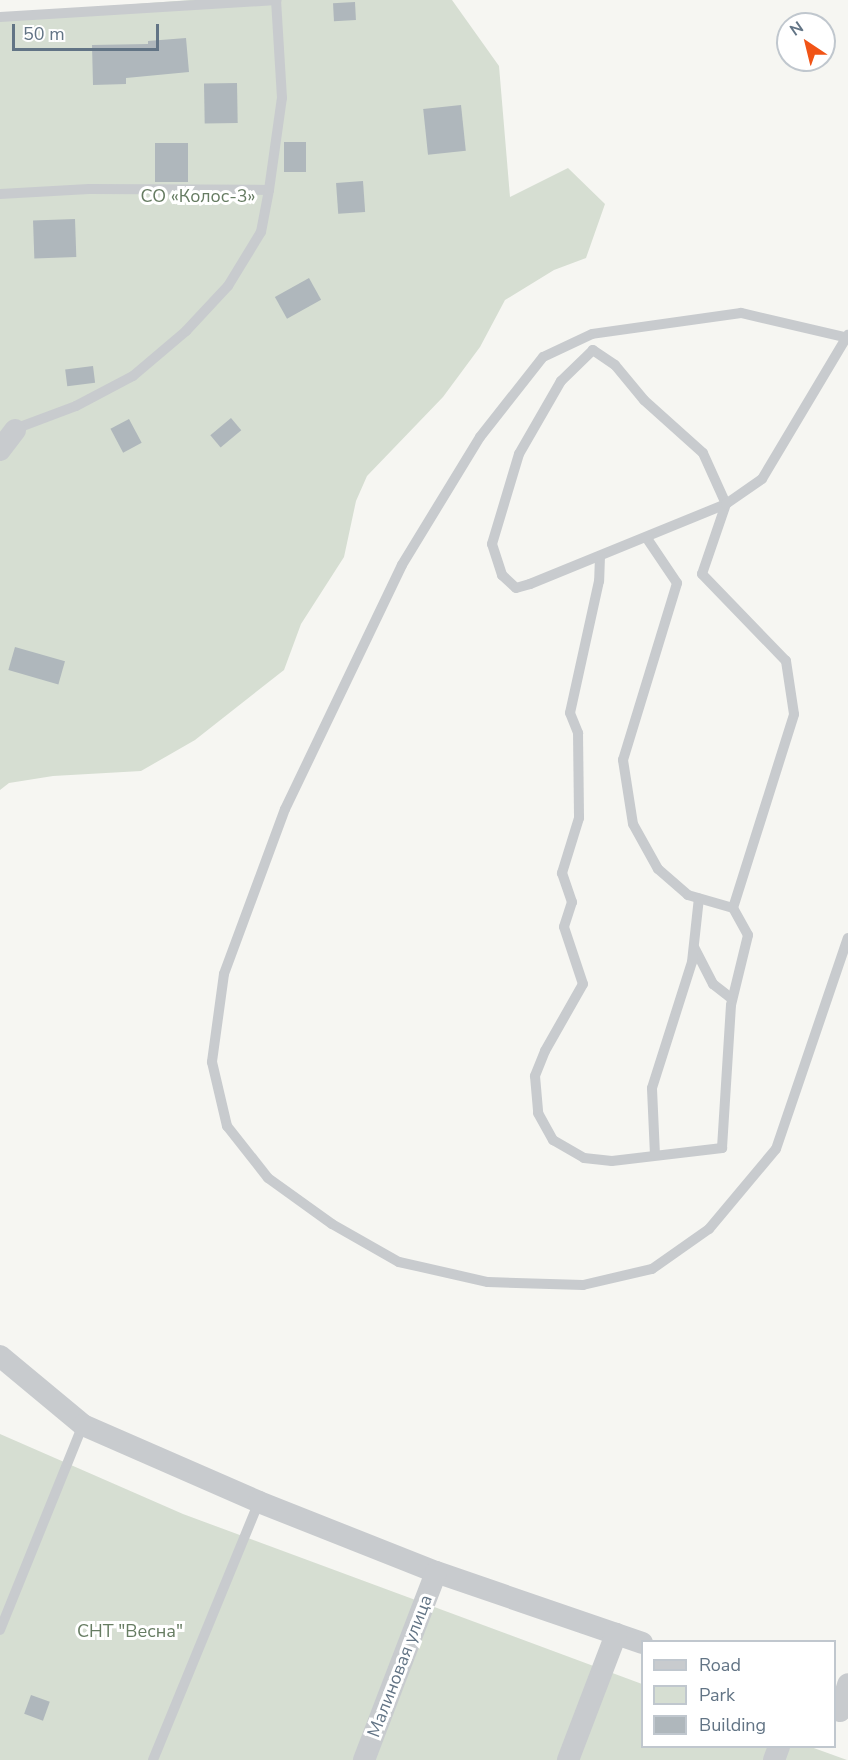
<!DOCTYPE html>
<meta charset="utf-8">
<style>
body{margin:0}
#map{position:relative;width:848px;height:1760px;overflow:hidden;background:#f6f6f2;font-family:"Nunito Sans",sans-serif}
div>[style]{position:absolute}
.green>*{inset:0;background:#d6ded2}
.building>*{inset:0;background:#afb7bc;transform-origin:0 0}
.service>*{height:10px;margin:-5px;padding:0 5px;transform-origin:5px;border-radius:5px;background:#c8cbce}
.minor>*{height:22px;margin:-11px;padding:0 11px;transform-origin:11px;border-radius:11px;background:#c8cbce}
span{translate:-50% -50%;white-space:nowrap;text-align:center;line-height:1.15;-webkit-text-stroke:6px #fff;paint-order:stroke}
.park-label{font-size:18px;color:#667c62}
.street-label{font-size:18px;color:#627485}
.legend{position:absolute;left:641px;top:1640px;width:195px;height:108px;box-sizing:border-box;background:#fff;border:2px solid #c0c7ce;margin:0;padding:8px 10px;list-style:none;font-size:18px;color:#627485}
.legend li{display:flex;align-items:center;gap:12px;height:30px}
.legend b{width:30px;border:2px solid #c0c7ce}
.north{position:absolute;left:776px;top:12px;width:60px;height:60px;box-sizing:border-box;background:#fff;border:2px solid #c0c7ce;border-radius:50%;rotate:325deg;font-size:16px;font-weight:700;line-height:24px;text-align:center;color:#627485}
.north::after{content:'';display:block;margin:auto;width:21px;height:27px;background:#f15416;clip-path:polygon(50% 0,100% 100%,50% 72%,0 100%)}
.scale{position:absolute;left:12px;top:24px;width:147px;height:27px;box-sizing:border-box;border:3px solid #627485;border-top:0;padding-left:8px;font-size:18px;line-height:21px;white-space:nowrap;color:#627485;-webkit-text-stroke:4px #fff;paint-order:stroke}
</style>
<div id="map">
<div class="green">
<div style="clip-path:polygon(190px 0,452px 0,499px 66px,510px 197px,568px 168px,605px 204px,586px 258px,554px 270px,505px 300px,480px 347px,443px 397px,367px 476px,356px 501px,344px 557px,301px 624px,284px 670px,195px 740px,141px 771px,53px 776px,9px 783px,0 790px,0 14px)"></div>
<div style="clip-path:polygon(0 1434px,183px 1514px,642px 1684px,642px 1746px,811px 1747px,847px 1760px,0 1760px)"></div>
</div>
<div class="building">
<div style="left:355px;top:2px;width:18px;height:22px;rotate:87deg"></div>
<div style="clip-path:polygon(186px 38px,189px 72px,126px 78px,126px 84px,93px 85px,92px 45px,148px 44px,148px 41px)"></div>
<div style="left:237px;top:83px;width:40px;height:33px;rotate:89deg"></div>
<div style="left:461px;top:105px;width:46px;height:38px;rotate:84deg"></div>
<div style="left:284px;top:142px;width:22px;height:30px"></div>
<div style="left:188px;top:143px;width:39px;height:33px;rotate:90deg"></div>
<div style="left:363px;top:181px;width:31px;height:27px;rotate:86deg"></div>
<div style="left:75px;top:219px;width:38px;height:42px;rotate:88deg"></div>
<div style="left:309px;top:278px;width:25px;height:39px;rotate:61deg"></div>
<div style="left:93px;top:366px;width:17px;height:28px;rotate:83deg"></div>
<div style="left:231px;top:418px;width:16px;height:27px;rotate:50deg"></div>
<div style="left:129px;top:419px;width:27px;height:21px;rotate:62deg"></div>
<div style="left:15px;top:647px;width:52px;height:24px;rotate:16deg"></div>
<div style="left:31px;top:1695px;width:20px;height:20px;rotate:20deg"></div>
</div>
<div class="service">
<div style="left:0;top:17px;width:277px;rotate:-3.5deg"></div>
<div style="left:0;top:194px;width:89px;rotate:-3.2deg"></div>
<div style="left:89px;top:189px;width:180px;rotate:0.3deg"></div>
<div style="left:848px;top:338px;width:110px;rotate:-166.8deg"></div>
<div style="left:741px;top:313px;width:150px;rotate:172deg"></div>
<div style="left:592px;top:334px;width:54px;rotate:154.9deg"></div>
<div style="left:543px;top:357px;width:102px;rotate:128.2deg"></div>
<div style="left:480px;top:437px;width:150px;rotate:121.4deg"></div>
<div style="left:402px;top:565px;width:271px;rotate:115.6deg"></div>
<div style="left:285px;top:809px;width:176px;rotate:110.3deg"></div>
<div style="left:224px;top:974px;width:89px;rotate:97.8deg"></div>
<div style="left:212px;top:1062px;width:66px;rotate:76.8deg"></div>
<div style="left:227px;top:1126px;width:66px;rotate:51.7deg"></div>
<div style="left:268px;top:1178px;width:79px;rotate:35.7deg"></div>
<div style="left:332px;top:1224px;width:77px;rotate:29.6deg"></div>
<div style="left:399px;top:1262px;width:91px;rotate:12.7deg"></div>
<div style="left:488px;top:1282px;width:95px;rotate:1.8deg"></div>
<div style="left:583px;top:1285px;width:71px;rotate:-13.1deg"></div>
<div style="left:652px;top:1269px;width:70px;rotate:-35.1deg"></div>
<div style="left:709px;top:1229px;width:104px;rotate:-50.1deg"></div>
<div style="left:776px;top:1149px;width:223px;rotate:-71.2deg"></div>
<div style="left:12px;top:430px;width:68px;rotate:-20.6deg"></div>
<div style="left:76px;top:406px;width:64px;rotate:-27.8deg"></div>
<div style="left:133px;top:376px;width:70px;rotate:-40.3deg"></div>
<div style="left:186px;top:331px;width:62px;rotate:-47deg"></div>
<div style="left:228px;top:286px;width:63px;rotate:-58.6deg"></div>
<div style="left:261px;top:232px;width:43px;rotate:-79.2deg"></div>
<div style="left:269px;top:190px;width:93px;rotate:-82deg"></div>
<div style="left:282px;top:98px;width:98px;rotate:-93.5deg"></div>
<div style="left:600px;top:556px;width:25px;rotate:92deg"></div>
<div style="left:599px;top:581px;width:135px;rotate:102.4deg"></div>
<div style="left:570px;top:713px;width:22px;rotate:68deg"></div>
<div style="left:578px;top:733px;width:85px;rotate:89.3deg"></div>
<div style="left:579px;top:818px;width:58px;rotate:107.2deg"></div>
<div style="left:562px;top:873px;width:31px;rotate:71deg"></div>
<div style="left:572px;top:902px;width:26px;rotate:108deg"></div>
<div style="left:564px;top:927px;width:60px;rotate:71.6deg"></div>
<div style="left:583px;top:984px;width:77px;rotate:119.6deg"></div>
<div style="left:545px;top:1051px;width:27px;rotate:112deg"></div>
<div style="left:535px;top:1076px;width:37px;rotate:85deg"></div>
<div style="left:538px;top:1113px;width:31px;rotate:61deg"></div>
<div style="left:553px;top:1140px;width:36px;rotate:30deg"></div>
<div style="left:584px;top:1158px;width:28px;rotate:6deg"></div>
<div style="left:612px;top:1161px;width:111px;rotate:-6.7deg"></div>
<div style="left:722px;top:1148px;width:143px;rotate:-86.4deg"></div>
<div style="left:731px;top:1005px;width:72px;rotate:-76.3deg"></div>
<div style="left:748px;top:935px;width:31px;rotate:-119deg"></div>
<div style="left:733px;top:908px;width:47px;rotate:-163.9deg"></div>
<div style="left:688px;top:895px;width:40px;rotate:-139deg"></div>
<div style="left:658px;top:869px;width:51px;rotate:-119.1deg"></div>
<div style="left:633px;top:824px;width:65px;rotate:-98.9deg"></div>
<div style="left:623px;top:760px;width:185px;rotate:-73deg"></div>
<div style="left:677px;top:583px;width:55px;rotate:-124deg"></div>
<div style="left:733px;top:908px;width:203px;rotate:-72.5deg"></div>
<div style="left:794px;top:714px;width:54px;rotate:-98.6deg"></div>
<div style="left:786px;top:661px;width:121px;rotate:-134deg"></div>
<div style="left:702px;top:574px;width:74px;rotate:-71.1deg"></div>
<div style="left:726px;top:504px;width:56px;rotate:-114.3deg"></div>
<div style="left:703px;top:453px;width:79px;rotate:-138.1deg"></div>
<div style="left:644px;top:400px;width:45px;rotate:-129.6deg"></div>
<div style="left:615px;top:365px;width:27px;rotate:-146deg"></div>
<div style="left:593px;top:350px;width:45px;rotate:135.9deg"></div>
<div style="left:561px;top:381px;width:84px;rotate:119.9deg"></div>
<div style="left:519px;top:454px;width:94px;rotate:106.7deg"></div>
<div style="left:492px;top:544px;width:33px;rotate:72deg"></div>
<div style="left:502px;top:575px;width:19px;rotate:43deg"></div>
<div style="left:516px;top:588px;width:15px;rotate:-16deg"></div>
<div style="left:530px;top:584px;width:212px;rotate:-22.2deg"></div>
<div style="left:726px;top:504px;width:44px;rotate:-34.8deg"></div>
<div style="left:762px;top:479px;width:168px;rotate:-59.2deg"></div>
<div style="left:694px;top:947px;width:42px;rotate:62.8deg"></div>
<div style="left:713px;top:984px;width:24px;rotate:38deg"></div>
<div style="left:655px;top:1155px;width:67px;rotate:-92.6deg"></div>
<div style="left:652px;top:1088px;width:132px;rotate:-72.4deg"></div>
<div style="left:692px;top:962px;width:64px;rotate:-83.8deg"></div>
<div style="left:0;top:1630px;width:221px;rotate:-68deg"></div>
<div style="left:153px;top:1760px;width:279px;rotate:-67.7deg"></div>
</div>
<div class="minor">
<div style="left:0;top:450px;width:25px;rotate:-53deg"></div>
<div style="left:0;top:1356px;width:108px;rotate:39.7deg"></div>
<div style="left:83px;top:1425px;width:192px;rotate:23.6deg"></div>
<div style="left:259px;top:1502px;width:190px;rotate:21.6deg"></div>
<div style="left:436px;top:1572px;width:218px;rotate:19deg"></div>
<div style="left:840px;top:1711px;width:28px;rotate:-73deg"></div>
<div style="left:364px;top:1760px;width:201px;rotate:-69deg"></div>
<div style="left:568px;top:1760px;width:135px;rotate:-69.1deg"></div>
<div style="left:774px;top:1760px;width:15px;rotate:-70deg"></div>
</div>
<div class="park-label">
<span style="left:198px;top:196px">СО «Колос-3»</span>
<span style="left:130px;top:1631px">СНТ "Весна"</span>
</div>
<div class="street-label">
<span style="left:400px;top:1666px;rotate:-69deg">Малиновая улица</span>
</div>
<ul class="legend">
<li><b style="height:8px;background:#c8cbce"></b>Road</li>
<li><b style="height:16px;background:#d6ded2"></b>Park</li>
<li><b style="height:16px;background:#afb7bc"></b>Building</li>
</ul>
<div class="north">N</div>
<div class="scale">50 m</div>
</div>
